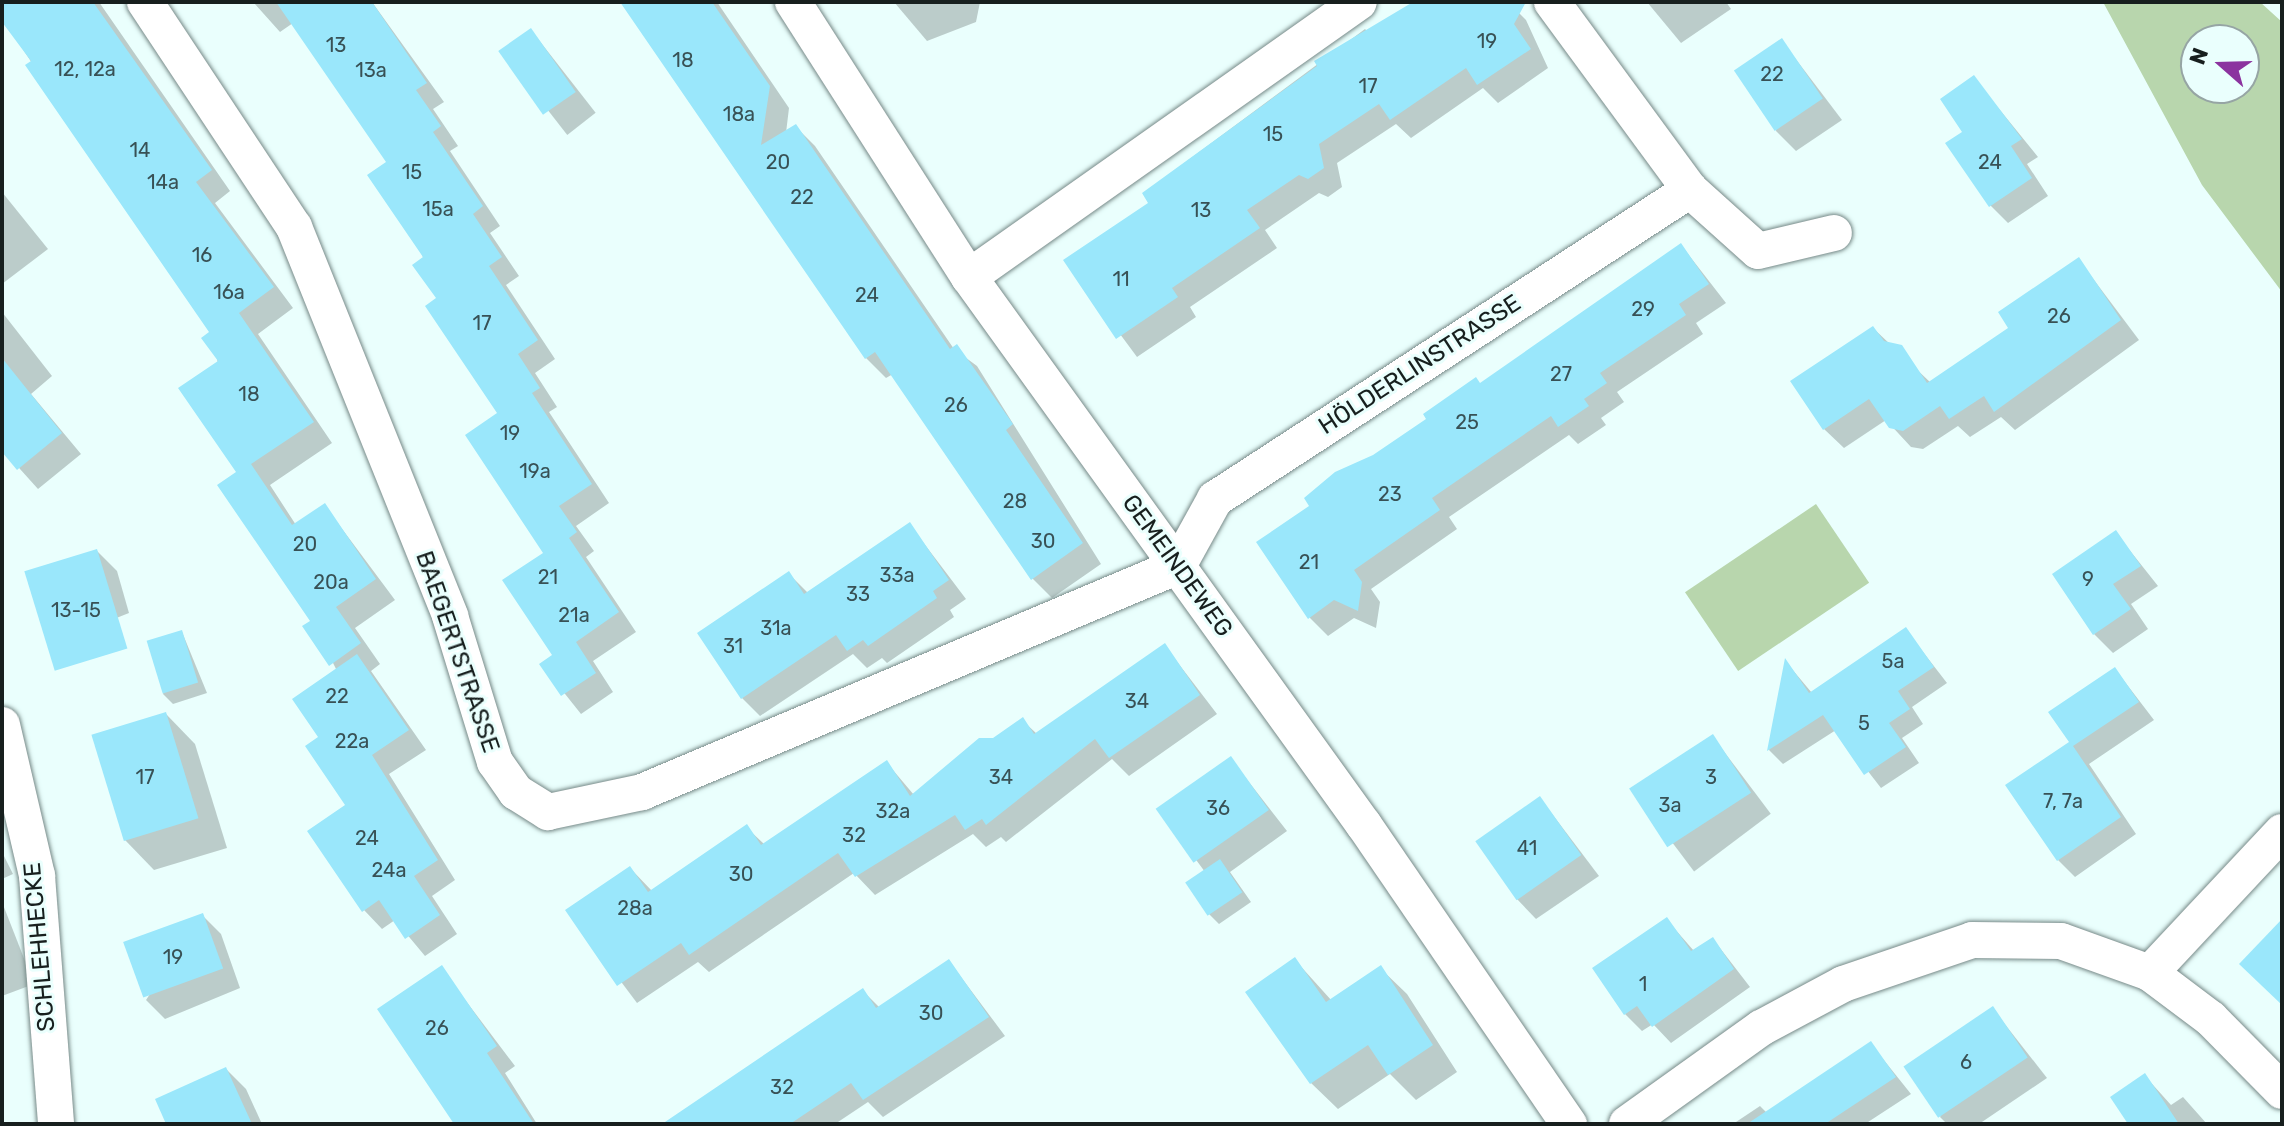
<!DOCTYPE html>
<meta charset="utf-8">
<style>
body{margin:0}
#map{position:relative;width:2284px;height:1126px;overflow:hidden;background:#eafffd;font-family:Rubik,sans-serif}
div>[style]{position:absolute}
.green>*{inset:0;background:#b8d6ad;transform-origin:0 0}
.shadow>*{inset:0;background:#0003;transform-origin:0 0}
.building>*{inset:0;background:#9ae7fb;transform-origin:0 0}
.roads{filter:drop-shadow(0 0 2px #778a88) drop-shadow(0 0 2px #778a88)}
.street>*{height:36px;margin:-18px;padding:0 18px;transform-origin:18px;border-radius:18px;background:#fff}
span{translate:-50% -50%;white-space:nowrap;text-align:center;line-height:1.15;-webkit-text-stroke:6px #eafffd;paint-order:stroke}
.number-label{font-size:20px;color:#385155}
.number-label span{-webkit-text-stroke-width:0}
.street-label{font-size:24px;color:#171f1e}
.frame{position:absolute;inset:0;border:4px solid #171f1e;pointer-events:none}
.north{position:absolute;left:2180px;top:24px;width:80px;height:80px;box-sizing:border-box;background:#eafffd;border:2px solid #96a5a4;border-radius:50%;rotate:290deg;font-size:22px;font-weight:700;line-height:32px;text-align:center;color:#171f1e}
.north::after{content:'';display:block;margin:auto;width:28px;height:36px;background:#8b339f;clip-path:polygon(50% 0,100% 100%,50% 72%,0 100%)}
</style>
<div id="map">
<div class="green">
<div style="clip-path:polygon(evenodd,2103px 2px,2260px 2px,2282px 22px,2282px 292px,2202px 185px,2103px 2px,2196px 40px,2244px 40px,2244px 88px,2196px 88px,2196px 40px)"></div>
<div style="left:1816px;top:504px;width:95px;height:158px;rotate:56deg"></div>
</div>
<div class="shadow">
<div style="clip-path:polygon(2px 2px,99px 2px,230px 191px,215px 203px,293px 308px,258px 334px,332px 443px,270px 485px,296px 525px,325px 506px,395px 600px,355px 628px,380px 664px,371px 671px,426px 750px,389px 774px,455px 880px,432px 896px,457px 934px,425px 956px,395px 920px,382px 929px,364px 910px,337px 671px,239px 473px,212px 333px,2px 18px)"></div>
<div style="clip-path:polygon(253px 2px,372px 2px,444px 102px,433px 109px,458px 146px,450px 151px,500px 226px,490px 233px,519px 276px,506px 285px,555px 359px,535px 373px,557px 407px,549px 412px,609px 503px,576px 526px,594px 551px,586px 557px,636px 632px,593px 661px,613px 692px,581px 714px,542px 665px,555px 655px,546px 553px,500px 414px,438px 298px,388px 163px,293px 23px,280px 32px)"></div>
<div style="clip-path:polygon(623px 2px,717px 2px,789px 108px,786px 133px,796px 127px,815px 146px,954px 349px,977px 366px,1101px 564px,1052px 598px,1032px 578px,893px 374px,886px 378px,866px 358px)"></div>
<div style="clip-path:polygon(894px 2px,980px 2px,976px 22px,927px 41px)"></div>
<div style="clip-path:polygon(1417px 2px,1508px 2px,1526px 20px,1548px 68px,1498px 103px,1483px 88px,1411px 138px,1396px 124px,1337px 163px,1342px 187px,1328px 197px,1319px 193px,1265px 230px,1277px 248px,1190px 307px,1196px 317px,1137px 357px,1066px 261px,1151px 203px,1144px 193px,1365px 29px,1370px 34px)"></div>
<div style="clip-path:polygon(1647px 2px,1726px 2px,1731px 9px,1681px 43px)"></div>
<div style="left:531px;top:30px;width:105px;height:36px;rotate:52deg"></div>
<div style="clip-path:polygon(1782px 41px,1842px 120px,1796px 151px,1776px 131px)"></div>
<div style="clip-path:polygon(1974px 78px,2038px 157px,2027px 164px,2048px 196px,2008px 223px,1990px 205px,1964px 132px)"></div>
<div style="clip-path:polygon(2px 192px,48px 249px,2px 284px)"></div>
<div style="clip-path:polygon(1681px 245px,1726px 303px,1696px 323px,1703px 334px,1617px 392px,1624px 402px,1601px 418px,1606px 425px,1578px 444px,1569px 435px,1449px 517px,1457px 529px,1371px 589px,1380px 602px,1376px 628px,1354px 618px,1328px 636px,1310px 618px,1312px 506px)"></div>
<div style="clip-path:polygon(2079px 260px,2139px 340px,2015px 430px,2001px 417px,1970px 437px,1958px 426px,1923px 449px,1911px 447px,1886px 420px,1844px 448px,1824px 429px,1873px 328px,1931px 383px,2011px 328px)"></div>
<div style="clip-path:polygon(2px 312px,52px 376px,31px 394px,81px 454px,38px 489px,2px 449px)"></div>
<div style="clip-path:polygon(910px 525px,966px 599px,950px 610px,954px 617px,887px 663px,882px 658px,867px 668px,853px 654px,760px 716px,742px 698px,789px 574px,808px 593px)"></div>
<div style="clip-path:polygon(2116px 533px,2158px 586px,2131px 604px,2148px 629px,2113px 653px,2094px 634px)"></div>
<div style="clip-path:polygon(97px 551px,117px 571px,129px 613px,61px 640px)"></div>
<div style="clip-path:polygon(1906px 630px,1947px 683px,1912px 707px,1923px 724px,1902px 738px,1919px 763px,1881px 788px,1836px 730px,1783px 764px,1769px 750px,1786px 662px,1812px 693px)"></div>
<div style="clip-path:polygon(182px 632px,207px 693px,173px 704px,163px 694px)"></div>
<div style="clip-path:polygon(1165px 646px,1217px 714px,1129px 776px,1112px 759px,1006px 842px,1001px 837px,986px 847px,973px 834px,875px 895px,854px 873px,709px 972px,698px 962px,637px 1003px,568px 911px,630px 868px,652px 891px,746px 827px,765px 845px,887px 763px,914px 795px,1022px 720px,1037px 734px)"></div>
<div style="clip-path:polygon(2115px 669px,2154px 720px,2089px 764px,2136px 834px,2075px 877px,2058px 860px,2071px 742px)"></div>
<div style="clip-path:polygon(166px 714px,195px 744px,227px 848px,154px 870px,125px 840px)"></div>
<div style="left:1713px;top:737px;width:96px;height:96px;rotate:53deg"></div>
<div style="clip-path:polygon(1231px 759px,1287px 831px,1230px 872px,1251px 902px,1219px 924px,1209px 914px,1205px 872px,1161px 812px)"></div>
<div style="clip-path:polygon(1540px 798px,1599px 876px,1536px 919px,1516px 898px)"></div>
<div style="clip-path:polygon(2px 852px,13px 874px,2px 879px)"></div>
<div style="clip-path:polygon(2px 902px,34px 984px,2px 996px)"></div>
<div style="clip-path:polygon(202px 915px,221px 934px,240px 988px,165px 1019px,146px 1000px)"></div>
<div style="clip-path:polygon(1667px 920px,1694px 951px,1713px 939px,1750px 987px,1671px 1043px,1653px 1024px,1642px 1031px,1625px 1014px)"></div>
<div style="clip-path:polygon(1295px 960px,1332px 1001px,1380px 968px,1407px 994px,1457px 1072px,1416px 1100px,1390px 1074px,1338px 1109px,1311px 1083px)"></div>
<div style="clip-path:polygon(949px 961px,1005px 1036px,883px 1117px,868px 1102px,835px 1124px,709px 1124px,862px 990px,880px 1008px)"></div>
<div style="clip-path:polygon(441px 968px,515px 1066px,505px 1073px,537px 1124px,454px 1124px)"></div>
<div style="clip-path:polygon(1993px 1009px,2047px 1078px,1979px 1124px,1947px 1124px,1940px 1117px)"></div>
<div style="clip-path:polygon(1871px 1044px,1911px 1094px,1865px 1124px,1733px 1124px,1760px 1106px,1767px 1113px)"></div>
<div style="clip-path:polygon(226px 1069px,246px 1089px,262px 1124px,168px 1124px)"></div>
<div style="clip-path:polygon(2145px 1076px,2171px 1105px,2183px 1097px,2207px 1124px,2128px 1124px)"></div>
</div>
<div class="building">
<div style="clip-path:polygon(2px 2px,93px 2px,212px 170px,196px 182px,274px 287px,239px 313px,314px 422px,251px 464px,292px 525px,325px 503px,376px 579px,336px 607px,361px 643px,329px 666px,302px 626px,310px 621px,217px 485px,236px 472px,178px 388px,218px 361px,201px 338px,209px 332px,25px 65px,31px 61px,2px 22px)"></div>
<div style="clip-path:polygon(276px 2px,372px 2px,427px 83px,416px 90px,441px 126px,433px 132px,483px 206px,473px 214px,502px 257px,489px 266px,538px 340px,518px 354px,540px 388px,532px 393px,592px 484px,559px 506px,577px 532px,569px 538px,619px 612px,576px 642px,596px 673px,561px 696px,539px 664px,552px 655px,502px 580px,543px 553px,465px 435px,497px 413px,425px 306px,436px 298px,412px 265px,423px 257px,367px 175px,386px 162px)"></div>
<div style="clip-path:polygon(620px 2px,712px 2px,770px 86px,761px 145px,796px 124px,950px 349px,957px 344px,1013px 424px,1006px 430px,1083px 543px,1031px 580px,875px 352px,865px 359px)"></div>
<div style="clip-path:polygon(1413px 2px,1526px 2px,1514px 24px,1531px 49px,1477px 85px,1466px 68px,1390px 120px,1379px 104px,1319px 144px,1324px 168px,1308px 179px,1299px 175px,1247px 210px,1260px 228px,1172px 288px,1178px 297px,1116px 339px,1063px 260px,1148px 203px,1142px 193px,1317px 66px,1314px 61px)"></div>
<div style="left:531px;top:28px;width:78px;height:40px;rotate:55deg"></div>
<div style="left:1782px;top:38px;width:73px;height:58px;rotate:56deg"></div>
<div style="clip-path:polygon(1974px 75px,2022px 139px,2011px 146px,2032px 178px,1989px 207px,1945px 143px,1962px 132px,1940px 99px)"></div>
<div style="clip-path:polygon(1681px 243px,1709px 284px,1679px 304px,1686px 315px,1600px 373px,1607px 383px,1584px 399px,1589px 406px,1558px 427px,1551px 416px,1432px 498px,1440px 510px,1354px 570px,1362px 582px,1358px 611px,1334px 600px,1308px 619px,1256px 542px,1309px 506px,1304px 498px,1335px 472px,1373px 455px,1426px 419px,1423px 414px,1476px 377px,1480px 383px)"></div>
<div style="clip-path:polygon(2079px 257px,2121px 320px,1994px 412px,1984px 396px,1949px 419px,1940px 406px,1903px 431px,1889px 428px,1869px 399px,1823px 430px,1790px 381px,1873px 326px,1884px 341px,1902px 345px,1927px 383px,2008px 328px,1998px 312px)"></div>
<div style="clip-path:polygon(2px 358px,62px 433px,17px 470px,2px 452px)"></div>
<div style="clip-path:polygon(910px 522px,949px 580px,933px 591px,937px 598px,868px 646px,863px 640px,847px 651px,836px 635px,741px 699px,697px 633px,789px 571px,804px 594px)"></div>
<div style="clip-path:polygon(2116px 530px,2141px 566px,2113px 584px,2131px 609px,2093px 635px,2052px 574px)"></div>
<div style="left:97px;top:549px;width:104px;height:76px;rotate:73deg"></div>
<div style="clip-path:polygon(1906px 627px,1934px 667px,1898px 691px,1910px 709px,1889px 723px,1906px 747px,1864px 775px,1823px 715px,1767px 751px,1785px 658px,1809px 693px)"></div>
<div style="left:182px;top:630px;width:55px;height:37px;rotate:73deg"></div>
<div style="clip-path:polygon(1165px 643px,1200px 695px,1109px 758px,1095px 739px,986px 825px,982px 819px,965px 830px,955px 815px,855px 877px,838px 853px,689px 955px,681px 943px,617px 986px,565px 910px,630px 866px,648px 892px,747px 824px,761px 845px,887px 760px,910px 796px,979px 738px,993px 738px,1023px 717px,1034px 734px)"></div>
<div style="clip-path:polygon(357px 654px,409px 730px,372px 755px,438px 860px,414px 876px,440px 915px,405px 939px,379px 900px,362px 912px,307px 831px,345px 805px,305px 746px,318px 737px,292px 699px)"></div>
<div style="clip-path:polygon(2115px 667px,2139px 702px,2073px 746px,2121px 817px,2057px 861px,2005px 785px,2069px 742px,2048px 712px)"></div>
<div style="left:166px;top:712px;width:111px;height:78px;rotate:73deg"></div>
<div style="left:1713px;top:734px;width:70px;height:100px;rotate:57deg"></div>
<div style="left:1231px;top:756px;width:66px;height:92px;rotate:55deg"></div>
<div style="left:1540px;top:796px;width:72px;height:79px;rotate:55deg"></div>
<div style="left:1220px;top:859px;width:40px;height:42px;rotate:56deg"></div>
<div style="left:203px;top:913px;width:59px;height:85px;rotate:70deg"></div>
<div style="clip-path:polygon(1667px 917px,1691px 951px,1713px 937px,1734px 969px,1652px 1027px,1637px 1006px,1624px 1015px,1592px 968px)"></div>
<div style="clip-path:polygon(2282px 919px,2282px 1005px,2239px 964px)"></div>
<div style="clip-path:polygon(1295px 957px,1326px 1002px,1381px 965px,1433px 1045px,1388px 1075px,1368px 1045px,1310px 1084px,1245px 992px)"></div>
<div style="clip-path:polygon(949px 959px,989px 1017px,863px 1100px,851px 1083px,790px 1124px,662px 1124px,863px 988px,876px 1008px)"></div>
<div style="clip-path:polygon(442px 965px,497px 1046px,487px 1053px,534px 1124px,454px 1124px,377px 1009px)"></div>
<div style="left:1993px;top:1006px;width:62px;height:108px;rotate:56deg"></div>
<div style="clip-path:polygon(1871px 1041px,1896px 1077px,1825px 1124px,1747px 1124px)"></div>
<div style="clip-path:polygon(226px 1067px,252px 1124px,166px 1124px,155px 1099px)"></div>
<div style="clip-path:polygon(2145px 1073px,2179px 1124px,2128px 1124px,2110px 1097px)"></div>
</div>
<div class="roads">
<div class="street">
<div style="left:145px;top:2px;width:270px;rotate:56.5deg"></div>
<div style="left:294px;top:227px;width:419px;rotate:68.1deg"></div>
<div style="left:450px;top:616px;width:153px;rotate:72.9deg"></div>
<div style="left:495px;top:762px;width:37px;rotate:55deg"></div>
<div style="left:516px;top:792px;width:38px;rotate:32deg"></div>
<div style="left:548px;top:812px;width:96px;rotate:-12deg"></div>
<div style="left:642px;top:792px;width:582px;rotate:-22.86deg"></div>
<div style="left:1178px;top:566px;width:77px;rotate:-61.1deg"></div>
<div style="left:1215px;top:499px;width:567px;rotate:-33.05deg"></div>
<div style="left:793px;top:2px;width:326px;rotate:57.4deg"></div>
<div style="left:969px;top:277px;width:676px;rotate:54.22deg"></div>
<div style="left:1364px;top:825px;width:363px;rotate:55.6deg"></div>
<div style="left:1552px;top:2px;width:233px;rotate:53.7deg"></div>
<div style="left:1690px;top:190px;width:91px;rotate:41.9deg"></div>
<div style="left:1758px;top:251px;width:78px;rotate:-13.3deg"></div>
<div style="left:969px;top:277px;width:477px;rotate:-35.2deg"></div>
<div style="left:2px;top:725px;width:155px;rotate:76.9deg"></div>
<div style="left:37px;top:876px;width:249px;rotate:85.6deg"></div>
<div style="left:2150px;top:973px;width:193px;rotate:-46.9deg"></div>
<div style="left:1627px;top:1124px;width:165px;rotate:-35.6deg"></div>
<div style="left:1761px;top:1028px;width:93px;rotate:-28.2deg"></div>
<div style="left:1843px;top:984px;width:136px;rotate:-18.8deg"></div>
<div style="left:1972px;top:940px;width:89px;rotate:0.6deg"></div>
<div style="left:2061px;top:941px;width:95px;rotate:19.8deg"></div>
<div style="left:2150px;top:973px;width:76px;rotate:37deg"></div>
<div style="left:2211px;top:1019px;width:101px;rotate:45.4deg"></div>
</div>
</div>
<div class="number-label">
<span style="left:1487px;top:41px">19</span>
<span style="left:336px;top:45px">13</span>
<span style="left:683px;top:60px">18</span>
<span style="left:85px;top:69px">12, 12a</span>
<span style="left:371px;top:70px">13a</span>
<span style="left:1772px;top:74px">22</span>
<span style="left:1368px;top:86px">17</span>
<span style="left:739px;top:114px">18a</span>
<span style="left:1273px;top:134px">15</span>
<span style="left:140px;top:150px">14</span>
<span style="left:778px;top:162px">20</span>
<span style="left:1990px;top:162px">24</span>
<span style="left:412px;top:172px">15</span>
<span style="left:163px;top:182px">14a</span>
<span style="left:802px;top:197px">22</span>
<span style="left:438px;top:209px">15a</span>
<span style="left:1201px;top:210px">13</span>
<span style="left:202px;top:255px">16</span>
<span style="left:1121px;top:279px">11</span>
<span style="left:229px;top:292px">16a</span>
<span style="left:867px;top:295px">24</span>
<span style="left:1643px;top:309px">29</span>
<span style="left:2059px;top:316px">26</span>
<span style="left:482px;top:323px">17</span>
<span style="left:1561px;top:374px">27</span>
<span style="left:249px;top:394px">18</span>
<span style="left:956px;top:405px">26</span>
<span style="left:1467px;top:422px">25</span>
<span style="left:510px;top:433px">19</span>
<span style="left:535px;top:471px">19a</span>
<span style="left:1390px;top:494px">23</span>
<span style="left:1015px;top:501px">28</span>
<span style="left:1043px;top:541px">30</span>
<span style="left:305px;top:544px">20</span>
<span style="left:1309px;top:562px">21</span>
<span style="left:897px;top:575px">33a</span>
<span style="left:548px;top:577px">21</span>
<span style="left:2088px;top:579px">9</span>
<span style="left:331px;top:582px">20a</span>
<span style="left:858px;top:594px">33</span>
<span style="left:76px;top:610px">13-15</span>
<span style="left:574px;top:615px">21a</span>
<span style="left:776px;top:628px">31a</span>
<span style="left:733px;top:646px">31</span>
<span style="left:1893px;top:661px">5a</span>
<span style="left:337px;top:696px">22</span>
<span style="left:1137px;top:701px">34</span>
<span style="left:1864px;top:723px">5</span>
<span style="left:352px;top:741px">22a</span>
<span style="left:145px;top:777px">17</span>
<span style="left:1001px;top:777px">34</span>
<span style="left:1711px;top:777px">3</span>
<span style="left:2063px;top:801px">7, 7a</span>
<span style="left:1670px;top:805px">3a</span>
<span style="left:1218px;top:808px">36</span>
<span style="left:893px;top:811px">32a</span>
<span style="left:854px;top:835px">32</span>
<span style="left:367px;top:838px">24</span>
<span style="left:1527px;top:848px">41</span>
<span style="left:389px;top:870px">24a</span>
<span style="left:741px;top:874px">30</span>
<span style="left:635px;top:908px">28a</span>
<span style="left:173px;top:957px">19</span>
<span style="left:1643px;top:984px">1</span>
<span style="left:931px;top:1013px">30</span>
<span style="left:437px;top:1028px">26</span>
<span style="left:1966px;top:1062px">6</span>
<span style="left:782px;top:1087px">32</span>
</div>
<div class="street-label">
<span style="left:1420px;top:365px;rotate:-33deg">HÖLDERLINSTRASSE</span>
<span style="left:1177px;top:566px;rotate:54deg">GEMEINDEWEG</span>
<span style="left:457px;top:652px;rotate:71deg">BAEGERTSTRASSE</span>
<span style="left:40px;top:947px;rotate:-95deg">SCHLEHHECKE</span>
</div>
<div class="frame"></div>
<div class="north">N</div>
</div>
